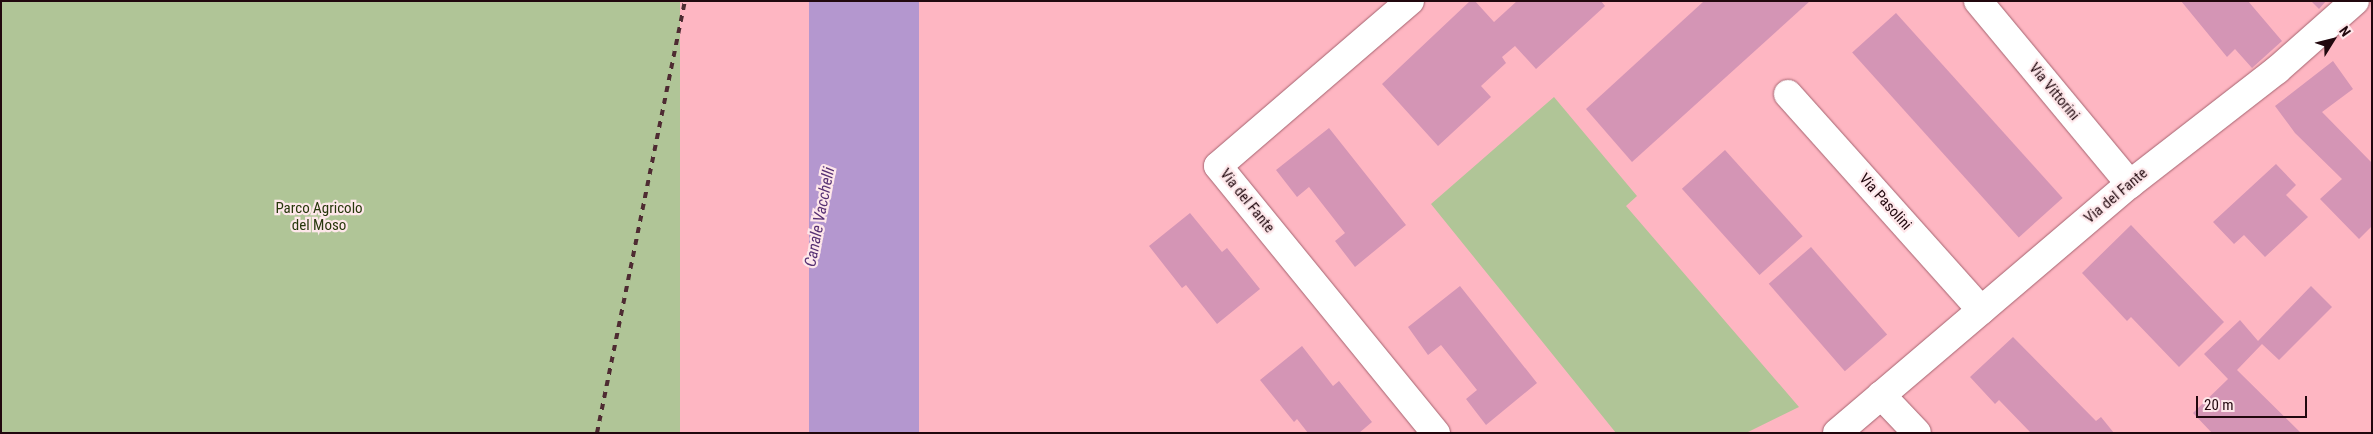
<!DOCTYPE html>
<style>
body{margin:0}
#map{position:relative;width:2373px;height:434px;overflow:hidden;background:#feb6c2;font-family:"Roboto Condensed",sans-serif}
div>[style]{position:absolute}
.green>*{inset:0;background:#b0c597;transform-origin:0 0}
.water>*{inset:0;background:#b497cf;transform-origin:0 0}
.building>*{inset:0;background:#d495b5;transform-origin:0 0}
.roads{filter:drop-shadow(0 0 1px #a4636f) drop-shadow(0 0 1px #a4636f)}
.minor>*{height:28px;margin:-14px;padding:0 14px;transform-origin:14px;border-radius:14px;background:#fff}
.rail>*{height:4px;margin-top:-2px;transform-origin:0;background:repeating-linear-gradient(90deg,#4e2b32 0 6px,transparent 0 12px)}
span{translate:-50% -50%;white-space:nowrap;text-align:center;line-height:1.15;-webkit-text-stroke:4.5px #fee7ea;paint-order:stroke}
.street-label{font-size:15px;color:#21080e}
.park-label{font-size:15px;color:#27370c}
.water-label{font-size:16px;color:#563073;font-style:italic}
.frame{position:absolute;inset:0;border:2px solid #21080e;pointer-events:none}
.north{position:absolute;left:2308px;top:15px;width:50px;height:50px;-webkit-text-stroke:4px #fee7ea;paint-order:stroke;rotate:54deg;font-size:14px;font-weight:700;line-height:20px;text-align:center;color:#21080e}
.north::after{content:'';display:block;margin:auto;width:18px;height:22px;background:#21080e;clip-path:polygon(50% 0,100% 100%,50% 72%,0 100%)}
.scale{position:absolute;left:2196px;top:396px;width:111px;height:22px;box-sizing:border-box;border:2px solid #21080e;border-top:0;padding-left:6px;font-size:15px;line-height:18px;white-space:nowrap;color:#21080e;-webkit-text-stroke:4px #fee7ea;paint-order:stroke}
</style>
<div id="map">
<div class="green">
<div style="left:1px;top:1px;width:679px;height:432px"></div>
<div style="clip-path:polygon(1554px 97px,1637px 196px,1626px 206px,1799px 407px,1746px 433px,1616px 433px,1431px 204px)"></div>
</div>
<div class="water">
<div style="left:809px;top:1px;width:110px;height:440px"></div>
</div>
<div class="building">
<div style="clip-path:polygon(1470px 1px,1475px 1px,1494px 22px,1517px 1px,1601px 1px,1605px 6px,1536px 69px,1515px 46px,1502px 57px,1506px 63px,1481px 86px,1491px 97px,1438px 146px,1382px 84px)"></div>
<div style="clip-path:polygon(1704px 1px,1810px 1px,1632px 162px,1586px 109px)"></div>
<div style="clip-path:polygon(2181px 1px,2248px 1px,2282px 41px,2252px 68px,2235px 49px,2227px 57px)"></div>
<div style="clip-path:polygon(2311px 1px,2326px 1px,2319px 9px)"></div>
<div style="left:1896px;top:13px;width:249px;height:59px;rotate:48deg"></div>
<div style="clip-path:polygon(2333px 61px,2353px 89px,2322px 112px,2372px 163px,2372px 226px,2359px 239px,2320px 199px,2342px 179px,2295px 133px,2275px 106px)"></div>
<div style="clip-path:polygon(1329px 128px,1406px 225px,1355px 267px,1335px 241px,1345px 233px,1309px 187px,1297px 197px,1276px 170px)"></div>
<div style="left:1725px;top:150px;width:116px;height:58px;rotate:48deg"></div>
<div style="clip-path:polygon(2276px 164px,2296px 185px,2286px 195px,2308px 217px,2265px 257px,2244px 235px,2234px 244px,2213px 222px)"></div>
<div style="clip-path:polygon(1190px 213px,1222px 252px,1227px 248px,1260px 289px,1217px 324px,1186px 285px,1182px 288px,1149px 246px)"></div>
<div style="clip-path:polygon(2131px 225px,2224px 322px,2179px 367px,2131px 317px,2127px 321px,2082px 273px)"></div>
<div style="left:1811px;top:247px;width:116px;height:56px;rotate:49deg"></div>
<div style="clip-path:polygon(1460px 286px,1537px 383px,1486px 425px,1466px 399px,1477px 390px,1441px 345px,1428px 355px,1408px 327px)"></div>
<div style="clip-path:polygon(2311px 286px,2332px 307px,2279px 360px,2262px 344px,2237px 370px,2301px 433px,2212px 433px,2193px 413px,2228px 379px,2204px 354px,2240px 320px,2258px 341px)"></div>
<div style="clip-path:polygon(2013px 337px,2096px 421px,2101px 417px,2114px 433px,2031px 433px,1999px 400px,1995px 404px,1970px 377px)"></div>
<div style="clip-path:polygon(1302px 346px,1333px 386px,1339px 381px,1372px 422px,1359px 433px,1308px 433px,1297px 419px,1294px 422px,1260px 380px)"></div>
</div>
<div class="roads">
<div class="minor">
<div style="left:1410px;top:1px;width:253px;rotate:139.3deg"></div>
<div style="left:1218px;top:166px;width:345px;rotate:50.8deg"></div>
<div style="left:1978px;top:1px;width:238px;rotate:50.3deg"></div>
<div style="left:1788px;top:94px;width:290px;rotate:48.2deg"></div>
<div style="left:1881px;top:395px;width:52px;rotate:46.5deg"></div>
<div style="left:1837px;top:433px;width:385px;rotate:-40.4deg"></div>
<div style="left:2130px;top:184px;width:186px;rotate:-37.8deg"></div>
<div style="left:2277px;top:70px;width:104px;rotate:-41.5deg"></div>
</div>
</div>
<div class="rail">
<div style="left:597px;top:433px;width:441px;rotate:-78.5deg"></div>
</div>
<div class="street-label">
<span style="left:2054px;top:92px;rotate:50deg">Via Vittorini</span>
<span style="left:2116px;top:196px;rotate:-40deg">Via del Fante</span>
<span style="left:1247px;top:201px;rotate:51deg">Via del Fante</span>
<span style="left:1885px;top:202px;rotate:48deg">Via Pasolini</span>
</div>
<div class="park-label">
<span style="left:319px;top:217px">Parco Agricolo<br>del Moso</span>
</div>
<div class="water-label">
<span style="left:820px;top:217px;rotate:-79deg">Canale Vacchelli</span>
</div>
<div class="frame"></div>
<div class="north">N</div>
<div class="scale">20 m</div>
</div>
